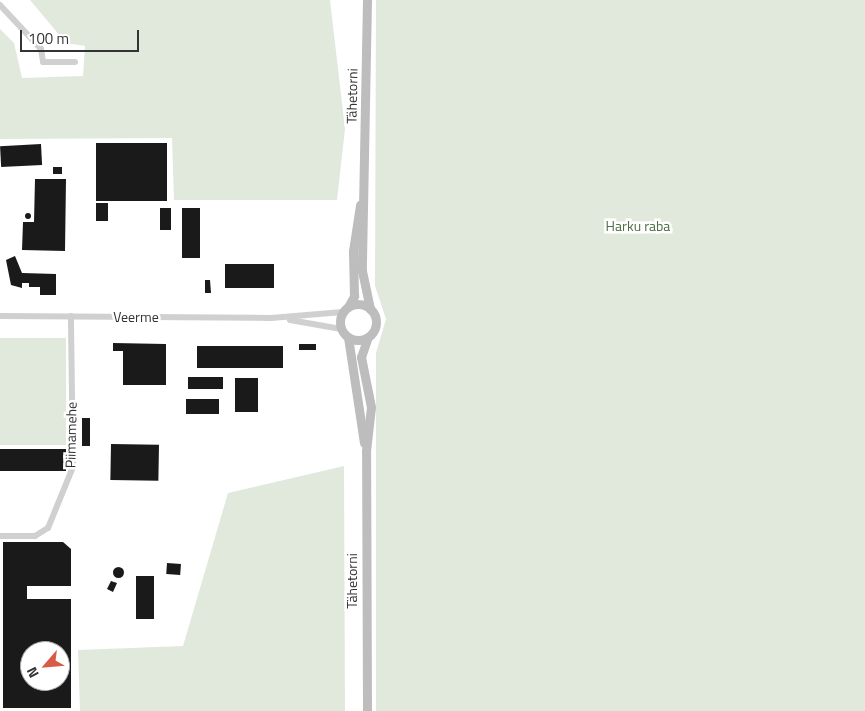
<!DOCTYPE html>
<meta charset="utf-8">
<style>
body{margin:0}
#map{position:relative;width:865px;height:711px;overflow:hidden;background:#fff;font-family:"Titillium Web",sans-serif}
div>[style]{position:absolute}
.green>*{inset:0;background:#e1e9dd;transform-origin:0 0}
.building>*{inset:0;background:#1a1a1a;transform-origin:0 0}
.round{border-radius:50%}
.street>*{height:6px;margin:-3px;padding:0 3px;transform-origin:3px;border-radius:3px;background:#d0d0d0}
.secondary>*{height:9px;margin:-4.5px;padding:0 4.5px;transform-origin:4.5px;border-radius:4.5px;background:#bdbdbd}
.secondary>.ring{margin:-4.5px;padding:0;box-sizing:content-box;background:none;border:9px solid #bdbdbd;border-radius:50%}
span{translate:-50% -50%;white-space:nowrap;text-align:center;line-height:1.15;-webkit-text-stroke:5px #fff;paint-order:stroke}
.street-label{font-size:14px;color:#333}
.park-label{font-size:14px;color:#4e6c43}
.north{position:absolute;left:20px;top:641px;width:50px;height:50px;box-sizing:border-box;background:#fff;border:1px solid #adadad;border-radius:50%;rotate:243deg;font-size:14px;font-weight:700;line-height:20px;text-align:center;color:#333}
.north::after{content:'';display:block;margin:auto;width:18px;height:22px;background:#d75b47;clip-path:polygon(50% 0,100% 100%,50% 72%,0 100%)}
.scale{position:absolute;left:20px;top:30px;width:119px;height:22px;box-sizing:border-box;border:2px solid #333;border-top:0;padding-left:6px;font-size:15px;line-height:18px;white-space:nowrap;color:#333;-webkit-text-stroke:4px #fff;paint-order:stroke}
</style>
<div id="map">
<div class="green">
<div style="clip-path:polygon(30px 0,330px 0,345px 129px,337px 200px,174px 200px,172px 138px,0 139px,0 29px,14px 43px,22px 78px,83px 76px,85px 46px,66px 43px)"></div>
<div style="clip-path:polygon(376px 0,865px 0,865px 711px,376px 711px,376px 353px,386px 319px,375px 286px)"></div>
<div style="left:0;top:338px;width:66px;height:107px"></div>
<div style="clip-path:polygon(344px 466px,345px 711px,80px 711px,78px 650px,183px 646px,228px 493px)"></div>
</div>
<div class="building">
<div style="left:167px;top:143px;width:58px;height:71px;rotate:90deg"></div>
<div style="left:41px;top:144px;width:21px;height:41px;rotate:87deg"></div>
<div style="left:53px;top:167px;width:9px;height:7px"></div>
<div style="clip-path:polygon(35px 179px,66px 179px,65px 251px,22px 250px,23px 222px,34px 222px)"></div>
<div style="left:96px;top:203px;width:12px;height:18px"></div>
<div style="left:160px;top:208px;width:11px;height:22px"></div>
<div style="left:182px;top:208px;width:18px;height:50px"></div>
<div class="round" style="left:25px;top:213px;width:6px;height:6px"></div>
<div style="clip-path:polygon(15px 256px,22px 273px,56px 274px,56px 295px,40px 295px,40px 287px,29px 287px,29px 283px,22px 283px,22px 288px,11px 285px,6px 260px)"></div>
<div style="left:225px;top:264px;width:49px;height:24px"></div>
<div style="clip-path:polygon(205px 280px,210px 280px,211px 293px,205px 293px)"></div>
<div style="clip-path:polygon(113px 343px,166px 344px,166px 385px,123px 385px,123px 351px,113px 351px)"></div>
<div style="left:299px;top:344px;width:17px;height:6px"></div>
<div style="left:197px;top:346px;width:86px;height:22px"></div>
<div style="left:188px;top:377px;width:35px;height:12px"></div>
<div style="left:235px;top:378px;width:23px;height:34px"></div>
<div style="left:186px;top:399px;width:33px;height:15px"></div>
<div style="left:82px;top:418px;width:8px;height:28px"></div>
<div style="left:111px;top:444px;width:48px;height:36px;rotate:1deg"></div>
<div style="left:66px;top:449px;width:22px;height:66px;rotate:90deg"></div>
<div style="clip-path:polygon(evenodd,3px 542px,63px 542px,71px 549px,71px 586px,27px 586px,27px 599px,71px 599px,71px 708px,3px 708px,3px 542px,30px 651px,60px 651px,60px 681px,30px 681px,30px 651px)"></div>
<div style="left:167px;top:563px;width:14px;height:11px;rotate:4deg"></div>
<div class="round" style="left:112.5px;top:566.5px;width:11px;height:11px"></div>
<div style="left:136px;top:576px;width:18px;height:43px"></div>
<div style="clip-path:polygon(111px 581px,117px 583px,113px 592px,107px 589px)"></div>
</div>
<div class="street">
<div style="left:0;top:5px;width:60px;rotate:47deg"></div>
<div style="left:41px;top:49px;width:13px;rotate:81deg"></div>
<div style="left:43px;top:62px;width:32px"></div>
<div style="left:0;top:316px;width:271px;rotate:0.4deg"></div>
<div style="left:271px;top:318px;width:72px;rotate:-4.8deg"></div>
<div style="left:290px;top:320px;width:52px;rotate:10deg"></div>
<div style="left:0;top:536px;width:35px"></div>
<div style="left:35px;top:536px;width:15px;rotate:-32deg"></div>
<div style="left:48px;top:528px;width:66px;rotate:-67.7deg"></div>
<div style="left:73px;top:467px;width:151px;rotate:-90.8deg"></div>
</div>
<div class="secondary">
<div style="left:367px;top:0;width:271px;rotate:91.1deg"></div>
<div style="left:362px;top:271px;width:39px;rotate:78deg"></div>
<div class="ring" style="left:340px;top:304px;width:27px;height:27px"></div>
<div style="left:348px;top:307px;width:13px;rotate:-61deg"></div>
<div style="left:354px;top:296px;width:45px;rotate:-91.3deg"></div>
<div style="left:353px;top:251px;width:47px;rotate:-81.3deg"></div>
<div style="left:348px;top:337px;width:107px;rotate:81.4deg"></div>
<div style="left:367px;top:711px;width:260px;rotate:-90.2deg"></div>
<div style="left:366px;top:451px;width:44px;rotate:-83.5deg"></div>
<div style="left:371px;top:407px;width:51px;rotate:-101.3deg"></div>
<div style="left:361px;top:357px;width:21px;rotate:-71deg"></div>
</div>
<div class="street-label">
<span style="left:352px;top:96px;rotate:-89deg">Tähetorni</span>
<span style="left:136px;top:317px">Veerme</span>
<span style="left:71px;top:435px;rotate:-89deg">Piimamehe</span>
<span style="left:352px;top:581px;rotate:-90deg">Tähetorni</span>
</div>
<div class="park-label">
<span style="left:638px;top:226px">Harku raba</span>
</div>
<div class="north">N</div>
<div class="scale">100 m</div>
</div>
